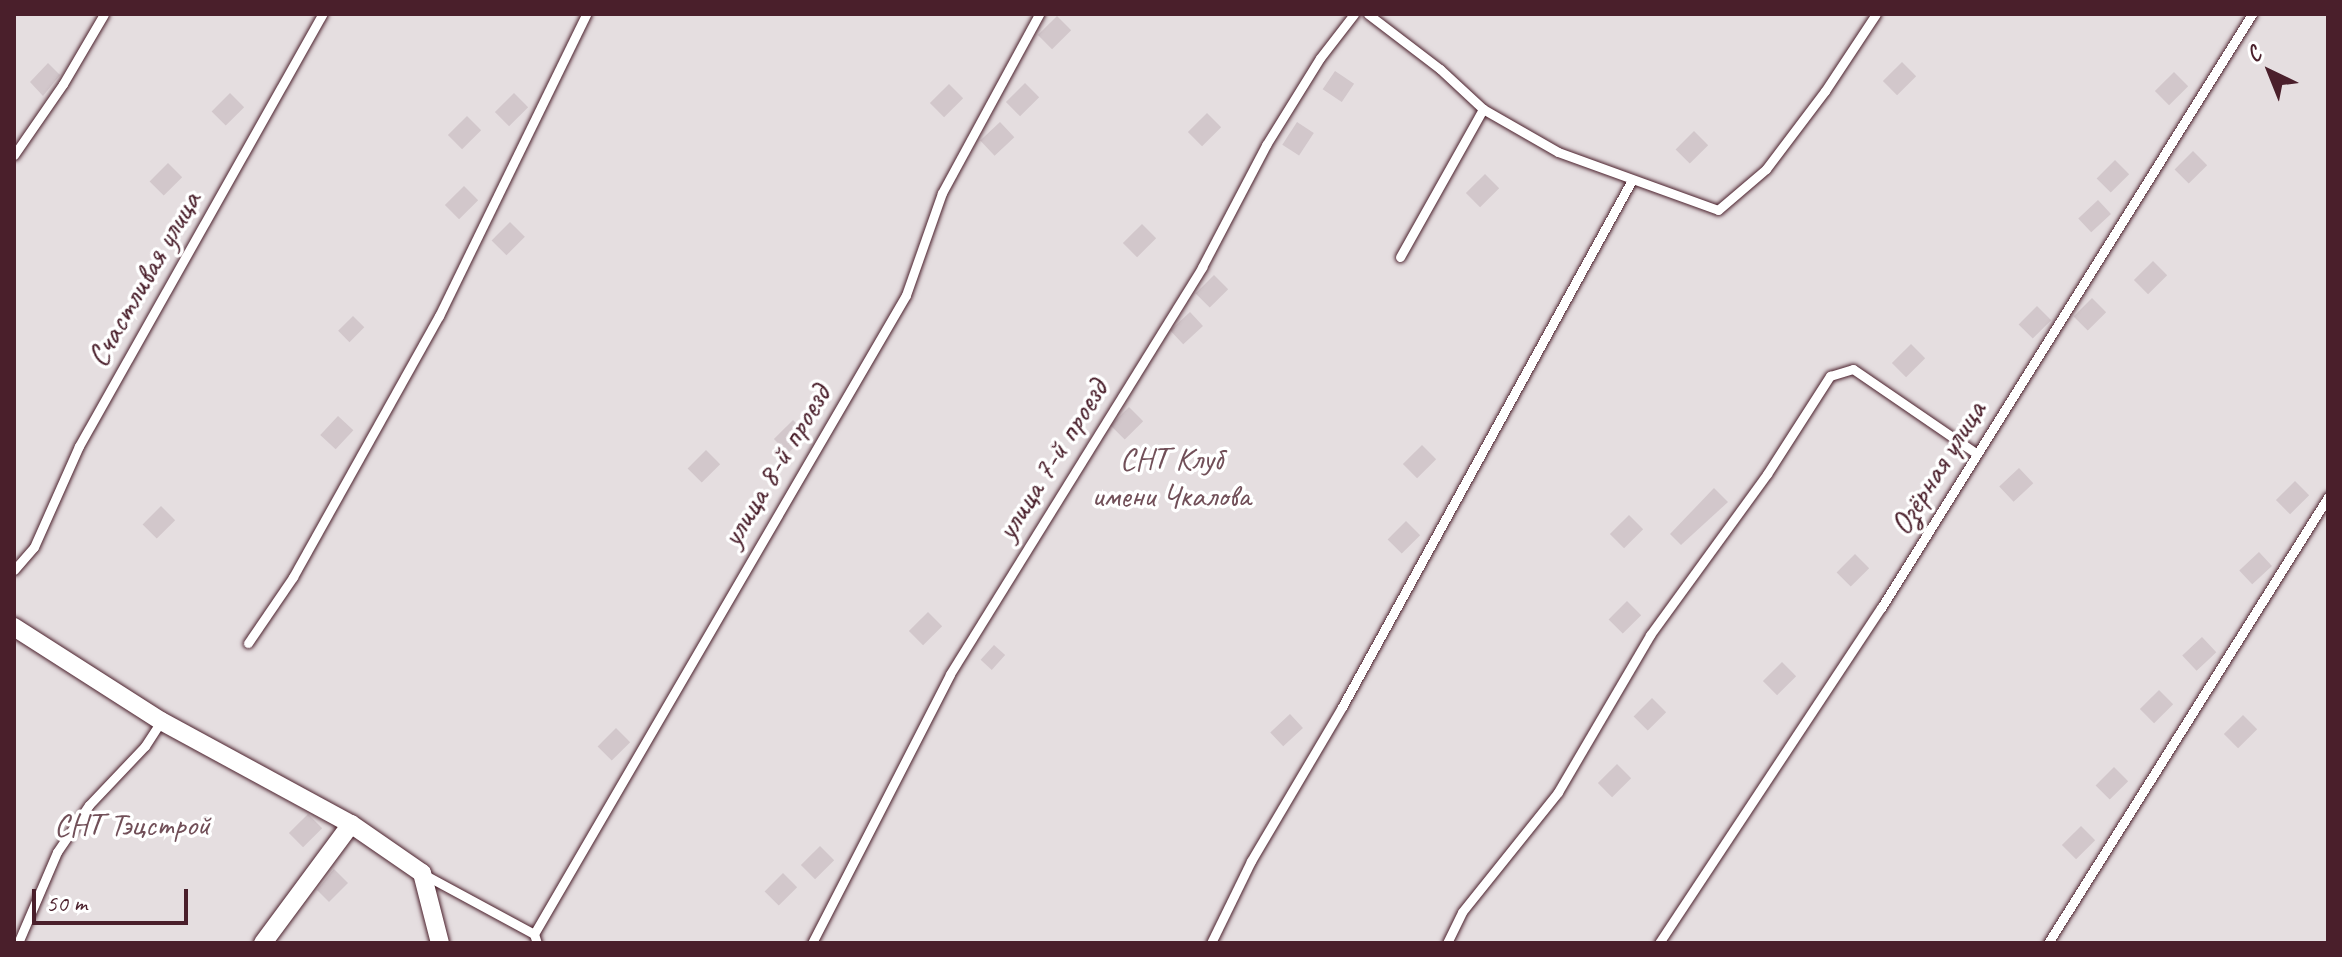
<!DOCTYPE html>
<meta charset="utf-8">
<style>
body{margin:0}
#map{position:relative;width:2342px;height:957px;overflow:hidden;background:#fff;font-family:Caveat,sans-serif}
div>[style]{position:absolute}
.green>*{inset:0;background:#e5dee0;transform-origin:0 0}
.building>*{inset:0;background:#d2c7cb;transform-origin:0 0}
.roads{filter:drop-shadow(0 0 2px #4a1f2b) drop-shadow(0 0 2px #4a1f2b)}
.lane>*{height:9px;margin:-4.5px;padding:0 4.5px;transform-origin:4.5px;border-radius:4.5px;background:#fff}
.street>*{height:18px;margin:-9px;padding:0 9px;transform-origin:9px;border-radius:9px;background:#fff}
span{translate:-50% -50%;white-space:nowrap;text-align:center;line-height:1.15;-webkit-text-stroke:7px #fff;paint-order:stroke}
.street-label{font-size:32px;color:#4a1f2b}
.park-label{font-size:32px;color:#714f58}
.frame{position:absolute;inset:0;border:16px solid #4a1f2b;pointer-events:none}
.north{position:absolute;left:2230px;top:32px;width:80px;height:80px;-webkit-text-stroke:6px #fff;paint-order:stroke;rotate:317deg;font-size:22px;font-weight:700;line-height:32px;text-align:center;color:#4a1f2b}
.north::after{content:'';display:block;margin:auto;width:28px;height:36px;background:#4a1f2b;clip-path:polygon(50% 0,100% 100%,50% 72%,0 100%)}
.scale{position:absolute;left:32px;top:889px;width:156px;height:36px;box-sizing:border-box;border:4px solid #4a1f2b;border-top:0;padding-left:10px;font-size:24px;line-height:28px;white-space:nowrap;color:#4a1f2b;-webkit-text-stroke:6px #fff;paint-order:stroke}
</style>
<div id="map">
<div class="green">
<div style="left:14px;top:14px;width:2314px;height:929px"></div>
</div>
<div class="building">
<div style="left:1057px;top:16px;width:20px;height:27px;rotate:45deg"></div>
<div style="left:1902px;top:62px;width:20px;height:27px;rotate:45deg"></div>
<div style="clip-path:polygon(48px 63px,60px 75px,43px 96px,30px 82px)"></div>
<div style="left:1335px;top:71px;width:23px;height:22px;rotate:34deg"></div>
<div style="left:2174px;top:72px;width:20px;height:27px;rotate:45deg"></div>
<div style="left:1025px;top:83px;width:20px;height:27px;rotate:45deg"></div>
<div style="left:949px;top:84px;width:20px;height:27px;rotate:45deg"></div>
<div style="left:230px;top:93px;width:20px;height:26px;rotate:45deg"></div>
<div style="left:514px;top:93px;width:20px;height:27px;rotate:45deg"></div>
<div style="left:1207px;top:113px;width:20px;height:27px;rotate:45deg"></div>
<div style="left:467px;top:116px;width:20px;height:27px;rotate:45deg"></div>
<div style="left:1000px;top:122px;width:21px;height:27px;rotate:47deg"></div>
<div style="left:1297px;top:122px;width:20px;height:27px;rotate:33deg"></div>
<div style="left:1694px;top:131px;width:20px;height:26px;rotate:45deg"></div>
<div style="left:2193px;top:151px;width:20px;height:26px;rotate:45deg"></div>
<div style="left:2115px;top:160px;width:20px;height:26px;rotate:45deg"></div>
<div style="left:168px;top:163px;width:20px;height:26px;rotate:45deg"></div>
<div style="left:1485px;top:174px;width:20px;height:27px;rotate:45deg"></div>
<div style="left:464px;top:186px;width:20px;height:27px;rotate:45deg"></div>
<div style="left:2098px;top:200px;width:19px;height:27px;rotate:47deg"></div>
<div style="left:510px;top:222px;width:21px;height:26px;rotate:45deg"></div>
<div style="left:1142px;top:224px;width:20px;height:27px;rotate:45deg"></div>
<div style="left:2153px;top:261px;width:20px;height:27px;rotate:45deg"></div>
<div style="left:1214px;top:275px;width:20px;height:26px;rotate:45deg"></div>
<div style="left:2092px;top:298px;width:20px;height:26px;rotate:45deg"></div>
<div style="left:2037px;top:306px;width:20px;height:26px;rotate:45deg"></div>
<div style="left:1190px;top:312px;width:19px;height:27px;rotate:47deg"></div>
<div style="left:353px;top:316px;width:16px;height:21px;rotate:45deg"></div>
<div style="left:1911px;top:344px;width:20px;height:27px;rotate:45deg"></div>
<div style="left:1129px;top:407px;width:20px;height:26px;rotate:45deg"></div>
<div style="left:338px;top:416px;width:21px;height:26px;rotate:43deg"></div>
<div style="left:793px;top:420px;width:20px;height:27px;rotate:45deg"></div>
<div style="left:1422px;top:445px;width:20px;height:27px;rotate:45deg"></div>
<div style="left:706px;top:450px;width:20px;height:26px;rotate:45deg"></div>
<div style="left:2019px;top:468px;width:21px;height:27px;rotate:47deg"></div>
<div style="left:2295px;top:481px;width:20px;height:27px;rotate:45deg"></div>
<div style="clip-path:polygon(1714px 488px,1728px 502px,1681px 545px,1670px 534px)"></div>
<div style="left:161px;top:506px;width:20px;height:26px;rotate:45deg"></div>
<div style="left:1629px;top:515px;width:20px;height:27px;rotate:45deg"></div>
<div style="left:1406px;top:521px;width:20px;height:26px;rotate:45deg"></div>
<div style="left:2259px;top:552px;width:19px;height:27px;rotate:47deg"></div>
<div style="left:1855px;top:554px;width:20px;height:26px;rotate:45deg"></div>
<div style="left:1627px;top:601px;width:20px;height:26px;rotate:45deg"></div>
<div style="left:928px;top:612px;width:20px;height:27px;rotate:45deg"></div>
<div style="left:2202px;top:637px;width:21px;height:27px;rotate:47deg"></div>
<div style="left:994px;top:645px;width:15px;height:20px;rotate:42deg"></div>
<div style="left:1782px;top:662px;width:20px;height:27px;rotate:45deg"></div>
<div style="left:2159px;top:690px;width:20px;height:27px;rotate:45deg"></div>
<div style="left:1652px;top:698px;width:20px;height:26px;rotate:45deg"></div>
<div style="left:1290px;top:714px;width:19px;height:27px;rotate:47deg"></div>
<div style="left:2243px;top:715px;width:20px;height:27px;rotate:45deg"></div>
<div style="left:616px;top:728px;width:20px;height:26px;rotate:45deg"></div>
<div style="left:1617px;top:764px;width:20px;height:27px;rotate:45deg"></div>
<div style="left:2114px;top:767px;width:20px;height:26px;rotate:45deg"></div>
<div style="left:308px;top:814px;width:20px;height:27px;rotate:45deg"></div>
<div style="left:2081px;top:826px;width:20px;height:27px;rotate:45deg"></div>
<div style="left:820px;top:846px;width:20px;height:27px;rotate:45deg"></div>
<div style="clip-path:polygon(334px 869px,348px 883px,329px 902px,317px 890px)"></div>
<div style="left:783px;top:873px;width:20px;height:26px;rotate:45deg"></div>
</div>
<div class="roads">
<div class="lane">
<div style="left:1368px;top:14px;width:91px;rotate:37.4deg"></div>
<div style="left:1440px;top:69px;width:59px;rotate:42.9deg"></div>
<div style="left:1483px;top:109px;width:86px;rotate:29.8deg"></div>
<div style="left:1558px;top:152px;width:170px;rotate:19.9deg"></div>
<div style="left:1718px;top:210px;width:63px;rotate:-40.5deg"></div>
<div style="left:1766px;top:169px;width:98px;rotate:-52.9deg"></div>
<div style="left:1825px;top:91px;width:92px;rotate:-56.5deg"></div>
<div style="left:14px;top:155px;width:86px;rotate:-55.4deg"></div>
<div style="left:63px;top:84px;width:81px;rotate:-59.6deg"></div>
<div style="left:1400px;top:257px;width:170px;rotate:-60.7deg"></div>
<div style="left:14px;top:570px;width:30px;rotate:-49deg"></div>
<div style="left:34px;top:547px;width:111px;rotate:-66deg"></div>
<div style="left:79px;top:446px;width:496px;rotate:-60.6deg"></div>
<div style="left:248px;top:643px;width:80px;rotate:-55.7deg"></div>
<div style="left:293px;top:577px;width:299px;rotate:-60.8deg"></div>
<div style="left:439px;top:316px;width:336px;rotate:-64deg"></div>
<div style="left:425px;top:875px;width:124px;rotate:28.4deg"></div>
<div style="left:534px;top:934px;width:9px;rotate:72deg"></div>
<div style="left:534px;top:934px;width:739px;rotate:-59.79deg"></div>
<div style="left:906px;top:295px;width:108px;rotate:-70.6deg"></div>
<div style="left:942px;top:193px;width:204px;rotate:-61.5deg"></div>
<div style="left:18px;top:943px;width:99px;rotate:-66.8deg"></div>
<div style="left:57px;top:852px;width:57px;rotate:-55.8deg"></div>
<div style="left:89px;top:805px;width:81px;rotate:-46.5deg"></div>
<div style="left:145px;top:746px;width:30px;rotate:-57deg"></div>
<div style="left:812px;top:943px;width:302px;rotate:-62.8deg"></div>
<div style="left:950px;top:674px;width:479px;rotate:-58.2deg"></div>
<div style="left:1202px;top:267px;width:138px;rotate:-62.3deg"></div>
<div style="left:1266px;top:145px;width:102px;rotate:-58.2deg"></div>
<div style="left:1320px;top:58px;width:56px;rotate:-52.3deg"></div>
<div style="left:1211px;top:943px;width:91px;rotate:-64deg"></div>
<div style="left:1251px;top:861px;width:179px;rotate:-59.4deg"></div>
<div style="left:1342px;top:707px;width:602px;rotate:-61.18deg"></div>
<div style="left:1447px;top:943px;width:34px;rotate:-64deg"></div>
<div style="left:1462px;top:912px;width:154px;rotate:-51.3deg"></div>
<div style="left:1558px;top:792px;width:182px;rotate:-59.6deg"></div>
<div style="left:1650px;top:635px;width:199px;rotate:-54deg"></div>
<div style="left:1767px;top:474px;width:117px;rotate:-57.3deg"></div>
<div style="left:1830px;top:376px;width:24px;rotate:-17deg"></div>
<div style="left:1853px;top:369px;width:150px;rotate:34.4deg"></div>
<div style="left:1659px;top:943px;width:402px;rotate:-56.5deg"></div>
<div style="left:1881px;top:608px;width:700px;rotate:-58.01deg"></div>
<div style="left:2048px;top:943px;width:527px;rotate:-57.88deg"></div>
</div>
<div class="street">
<div style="left:14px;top:627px;width:174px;rotate:32.6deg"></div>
<div style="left:161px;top:721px;width:216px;rotate:28.5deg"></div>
<div style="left:351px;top:824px;width:86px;rotate:34.6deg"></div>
<div style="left:422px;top:873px;width:72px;rotate:75.6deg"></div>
<div style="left:263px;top:943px;width:148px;rotate:-53.5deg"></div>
</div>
</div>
<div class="street-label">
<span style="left:144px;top:279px;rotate:-60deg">Счастливая улица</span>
<span style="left:1052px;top:460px;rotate:-58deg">улица 7-й проезд</span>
<span style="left:776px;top:466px;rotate:-59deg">улица 8-й проезд</span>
<span style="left:1938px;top:468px;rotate:-58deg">Озёрная улица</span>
</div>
<div class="park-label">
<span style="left:1171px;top:478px">СНТ Клуб<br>имени Чкалова</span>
<span style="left:132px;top:825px">СНТ Тэцстрой</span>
</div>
<div class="frame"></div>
<div class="north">С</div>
<div class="scale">50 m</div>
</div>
